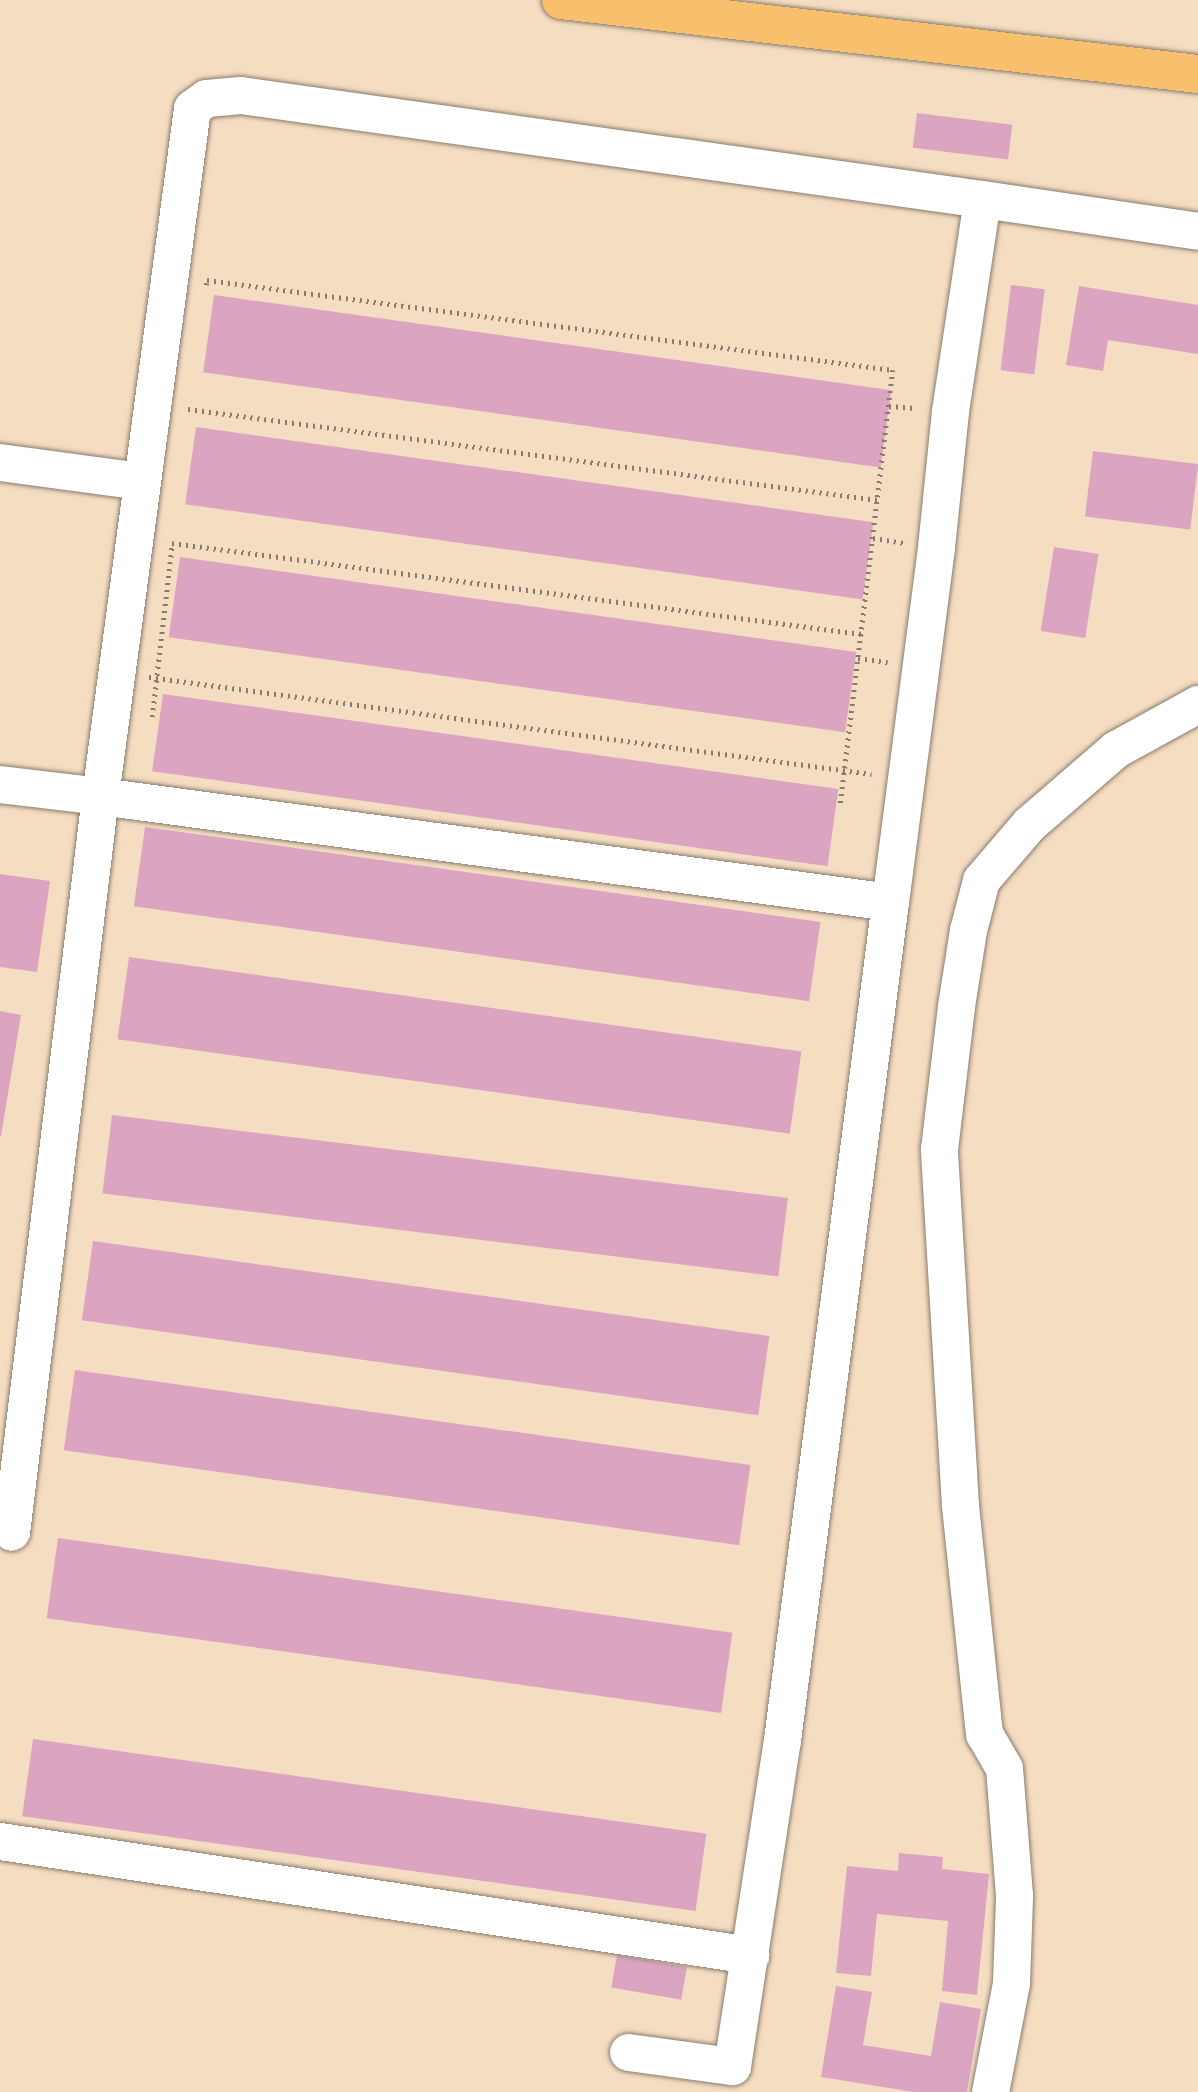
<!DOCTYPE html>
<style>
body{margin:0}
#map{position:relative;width:1198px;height:2092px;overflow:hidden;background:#f5ddc1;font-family:Sriracha,sans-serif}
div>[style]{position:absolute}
.building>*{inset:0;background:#dba5c2;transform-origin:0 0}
.path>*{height:4.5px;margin-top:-2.25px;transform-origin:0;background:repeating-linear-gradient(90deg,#887c6e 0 2px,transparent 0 7px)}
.roads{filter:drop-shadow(0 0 2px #887c6e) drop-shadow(0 0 2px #887c6e)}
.minor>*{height:37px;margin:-18.5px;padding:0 18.5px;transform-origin:18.5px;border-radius:18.5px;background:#fff}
.major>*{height:38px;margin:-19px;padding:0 19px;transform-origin:19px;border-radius:19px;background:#f8bf6c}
span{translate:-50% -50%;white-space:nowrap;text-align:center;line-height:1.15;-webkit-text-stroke:6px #fbf7ec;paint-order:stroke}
</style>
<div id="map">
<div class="building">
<div style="left:917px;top:113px;width:96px;height:35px;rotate:7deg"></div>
<div style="left:1011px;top:285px;width:34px;height:86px;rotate:7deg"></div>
<div style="clip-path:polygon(1079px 286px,1198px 305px,1198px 354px,1108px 340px,1103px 371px,1066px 365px)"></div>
<div style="left:214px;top:295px;width:684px;height:78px;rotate:8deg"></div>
<div style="left:196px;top:427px;width:684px;height:78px;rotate:8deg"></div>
<div style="left:1093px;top:451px;width:106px;height:66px;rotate:7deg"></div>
<div style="left:1054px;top:547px;width:45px;height:85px;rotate:9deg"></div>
<div style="left:180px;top:557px;width:683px;height:81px;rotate:8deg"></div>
<div style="left:163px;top:694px;width:682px;height:78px;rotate:8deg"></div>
<div style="left:145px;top:827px;width:682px;height:80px;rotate:8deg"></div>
<div style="clip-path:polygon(0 874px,50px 881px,37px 972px,0 967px)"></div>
<div style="left:129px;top:957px;width:679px;height:83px;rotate:8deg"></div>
<div style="clip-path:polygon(0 1011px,21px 1015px,1px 1136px,0 1136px)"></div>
<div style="left:112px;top:1115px;width:681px;height:79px;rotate:7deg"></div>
<div style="left:93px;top:1241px;width:683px;height:80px;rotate:8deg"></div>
<div style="left:75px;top:1370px;width:682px;height:81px;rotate:8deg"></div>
<div style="left:58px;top:1538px;width:681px;height:81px;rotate:8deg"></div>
<div style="left:33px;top:1739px;width:680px;height:78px;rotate:8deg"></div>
<div style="clip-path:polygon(899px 1853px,943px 1857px,942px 1869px,989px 1874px,977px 1995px,942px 1991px,948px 1921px,877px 1914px,871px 1976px,836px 1973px,847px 1866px,898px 1871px)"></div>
<div style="left:617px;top:1955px;width:71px;height:33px;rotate:10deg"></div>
<div style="clip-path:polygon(836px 1986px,872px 1992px,863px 2045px,931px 2056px,940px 2002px,981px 2009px,967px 2092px,914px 2092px,821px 2077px)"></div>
</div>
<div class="path">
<div style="left:206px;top:285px;width:5px;rotate:-79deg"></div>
<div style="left:207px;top:280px;width:692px;rotate:7.47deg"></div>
<div style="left:893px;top:370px;width:439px;rotate:96.9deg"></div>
<div style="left:889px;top:406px;width:27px;rotate:4deg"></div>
<div style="left:188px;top:409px;width:696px;rotate:7.51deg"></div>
<div style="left:873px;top:538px;width:31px;rotate:9deg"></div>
<div style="left:172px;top:543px;width:695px;rotate:7.52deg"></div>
<div style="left:858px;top:658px;width:30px;rotate:8deg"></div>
<div style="left:149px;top:677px;width:729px;rotate:7.64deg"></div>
<div style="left:152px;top:717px;width:174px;rotate:-83.4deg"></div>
</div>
<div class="roads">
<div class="minor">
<div style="left:982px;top:199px;width:218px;rotate:8.4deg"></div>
<div style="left:0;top:462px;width:142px;rotate:7.7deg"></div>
<div style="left:0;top:784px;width:101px;rotate:6.8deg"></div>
<div style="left:100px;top:796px;width:797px;rotate:7.64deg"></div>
<div style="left:890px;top:902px;width:358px;rotate:-82.6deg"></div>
<div style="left:936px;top:547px;width:137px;rotate:-84.1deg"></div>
<div style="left:950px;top:411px;width:214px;rotate:-81.4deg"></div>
<div style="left:982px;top:199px;width:749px;rotate:-172.02deg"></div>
<div style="left:240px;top:95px;width:34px;rotate:175deg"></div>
<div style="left:206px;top:98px;width:17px;rotate:144deg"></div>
<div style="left:192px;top:108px;width:694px;rotate:97.62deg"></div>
<div style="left:100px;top:796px;width:741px;rotate:96.89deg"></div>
<div style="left:0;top:1841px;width:759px;rotate:8.64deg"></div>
<div style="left:628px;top:2052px;width:105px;rotate:7.7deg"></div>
<div style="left:732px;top:2066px;width:330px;rotate:-81.3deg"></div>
<div style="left:782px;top:1740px;width:845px;rotate:-82.66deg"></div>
<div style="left:990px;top:2092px;width:111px;rotate:-79.1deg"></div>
<div style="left:1011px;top:1983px;width:88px;rotate:-88deg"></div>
<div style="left:1014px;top:1895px;width:127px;rotate:-94.5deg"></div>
<div style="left:1004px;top:1768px;width:39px;rotate:-120deg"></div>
<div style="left:984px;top:1734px;width:230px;rotate:-96deg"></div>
<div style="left:960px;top:1505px;width:357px;rotate:-93.4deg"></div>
<div style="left:939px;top:1149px;width:144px;rotate:-83.2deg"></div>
<div style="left:956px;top:1006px;width:77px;rotate:-81deg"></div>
<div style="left:968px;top:930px;width:52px;rotate:-75.4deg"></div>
<div style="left:981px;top:880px;width:74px;rotate:-49.4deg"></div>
<div style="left:1029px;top:824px;width:115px;rotate:-40.8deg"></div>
<div style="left:1116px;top:749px;width:94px;rotate:-28.8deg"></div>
</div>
<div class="major">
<div style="left:561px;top:0;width:641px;rotate:6.63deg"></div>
</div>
</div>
</div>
